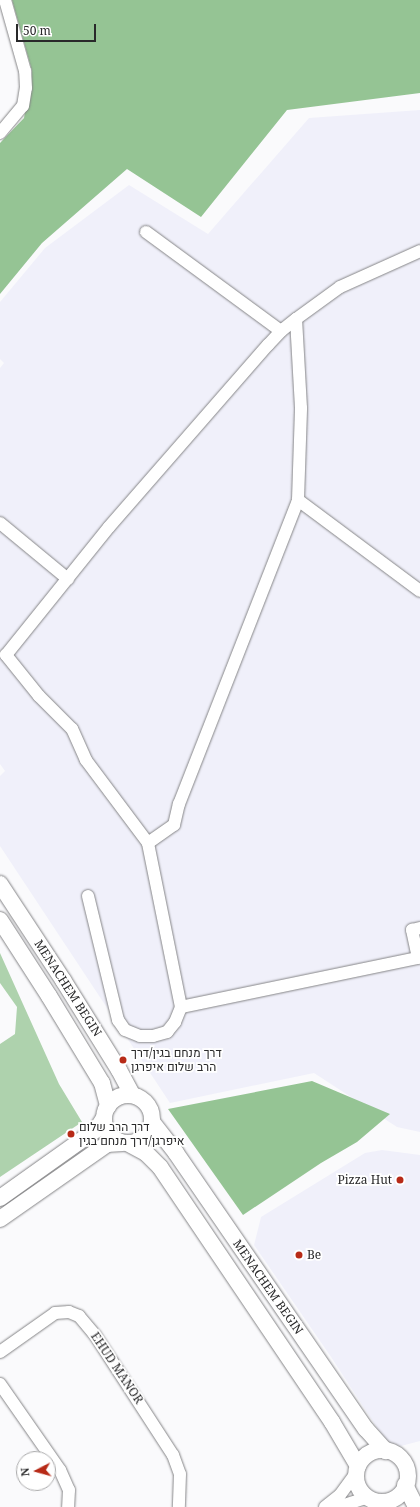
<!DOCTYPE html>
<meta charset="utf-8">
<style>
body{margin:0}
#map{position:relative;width:420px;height:1507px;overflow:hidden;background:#fafafc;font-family:"Noto Serif",Heebo,serif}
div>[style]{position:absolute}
.built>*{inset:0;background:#f0f0fa}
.green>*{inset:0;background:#aed2ad}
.forest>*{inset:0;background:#95c494}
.roads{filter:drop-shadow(0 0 1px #858587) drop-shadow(0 0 1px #858587)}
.street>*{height:12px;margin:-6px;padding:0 6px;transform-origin:6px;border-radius:6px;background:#fff}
.secondary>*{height:16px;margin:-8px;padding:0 8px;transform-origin:8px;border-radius:8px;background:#fff}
.secondary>.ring{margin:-8px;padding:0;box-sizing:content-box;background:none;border:16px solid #fff;border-radius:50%}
.dots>*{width:11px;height:11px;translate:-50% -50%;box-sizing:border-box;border:2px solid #fff;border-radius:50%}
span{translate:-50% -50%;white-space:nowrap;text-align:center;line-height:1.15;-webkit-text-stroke:3.5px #fff;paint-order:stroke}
.street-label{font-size:12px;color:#29292a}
.poi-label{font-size:12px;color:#29292a}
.left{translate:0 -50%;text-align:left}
.right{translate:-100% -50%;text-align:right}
.north{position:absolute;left:16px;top:1451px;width:40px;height:40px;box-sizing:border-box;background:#fff;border:1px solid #a9a9aa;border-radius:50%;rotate:264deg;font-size:11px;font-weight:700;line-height:16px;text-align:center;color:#29292a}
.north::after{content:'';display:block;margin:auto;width:14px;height:18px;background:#b72a17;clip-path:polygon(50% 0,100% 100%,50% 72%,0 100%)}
.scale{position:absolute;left:16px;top:24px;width:80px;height:18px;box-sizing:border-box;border:2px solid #29292a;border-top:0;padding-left:5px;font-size:12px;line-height:14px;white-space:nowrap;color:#29292a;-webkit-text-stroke:3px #fff;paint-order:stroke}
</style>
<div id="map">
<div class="built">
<div style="clip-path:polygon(420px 110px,420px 1132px,397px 1127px,314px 1073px,170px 1103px,0 846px,0 776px,5px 771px,0 764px,0 368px,4px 363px,0 359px,0 302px,45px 248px,129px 185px,208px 234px,309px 118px)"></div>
<div style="clip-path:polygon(382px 1150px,420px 1155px,420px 1441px,401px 1446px,391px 1444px,383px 1437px,331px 1357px,254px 1245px,261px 1217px,365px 1153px)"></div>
</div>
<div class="green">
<div style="clip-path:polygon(0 953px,59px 1084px,82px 1122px,0 1177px,0 1044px,15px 1034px,17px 1007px,0 983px)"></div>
</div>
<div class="forest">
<div style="clip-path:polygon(12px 0,420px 0,420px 93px,287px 110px,201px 217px,127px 169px,42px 243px,0 294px,0 143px,24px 118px,32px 71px)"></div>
<div style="clip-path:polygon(312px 1081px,390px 1114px,357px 1142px,321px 1163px,243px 1215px,168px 1109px)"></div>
</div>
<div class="roads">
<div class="street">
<div style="left:0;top:133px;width:35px;rotate:-50deg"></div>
<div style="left:23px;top:106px;width:18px;rotate:-81deg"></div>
<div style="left:26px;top:88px;width:17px;rotate:-93deg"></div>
<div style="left:25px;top:71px;width:74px;rotate:-105.7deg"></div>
<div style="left:146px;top:232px;width:167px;rotate:36.3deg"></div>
<div style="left:298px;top:500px;width:152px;rotate:36.7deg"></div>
<div style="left:0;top:523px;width:88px;rotate:39.5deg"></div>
<div style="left:148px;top:843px;width:32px;rotate:-35deg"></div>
<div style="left:174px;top:825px;width:22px;rotate:-77deg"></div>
<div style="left:179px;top:804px;width:326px;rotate:-68.6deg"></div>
<div style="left:298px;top:500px;width:92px;rotate:-88.1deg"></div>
<div style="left:301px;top:408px;width:89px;rotate:-93.2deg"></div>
<div style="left:296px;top:319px;width:54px;rotate:-36deg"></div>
<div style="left:340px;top:287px;width:88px;rotate:-24.2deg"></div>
<div style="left:88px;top:896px;width:128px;rotate:76.4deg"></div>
<div style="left:118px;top:1020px;width:12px;rotate:55deg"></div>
<div style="left:125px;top:1030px;width:16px;rotate:22deg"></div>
<div style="left:140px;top:1036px;width:13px"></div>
<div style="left:153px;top:1036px;width:15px;rotate:-16deg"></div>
<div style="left:167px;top:1032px;width:13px;rotate:-51deg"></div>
<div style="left:175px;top:1022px;width:16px;rotate:-68deg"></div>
<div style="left:181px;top:1007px;width:167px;rotate:-101.4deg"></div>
<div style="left:148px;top:843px;width:104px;rotate:-126.8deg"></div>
<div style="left:86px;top:760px;width:34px;rotate:-114deg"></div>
<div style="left:72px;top:729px;width:47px;rotate:-135deg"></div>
<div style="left:39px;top:696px;width:53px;rotate:-128.8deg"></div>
<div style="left:6px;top:655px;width:164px;rotate:-51.2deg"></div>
<div style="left:109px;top:527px;width:242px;rotate:-48.9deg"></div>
<div style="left:268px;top:345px;width:19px;rotate:-47deg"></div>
<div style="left:281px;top:331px;width:19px;rotate:-39deg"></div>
<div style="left:181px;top:1007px;width:242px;rotate:-11.7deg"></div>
<div style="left:418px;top:958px;width:29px;rotate:-102deg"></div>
<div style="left:412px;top:930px;width:8px;rotate:-14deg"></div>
<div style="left:0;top:1352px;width:67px;rotate:-35.3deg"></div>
<div style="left:55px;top:1313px;width:14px;rotate:-4deg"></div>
<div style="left:69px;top:1312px;width:11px;rotate:22deg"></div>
<div style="left:79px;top:1316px;width:25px;rotate:50deg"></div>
<div style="left:95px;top:1335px;width:143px;rotate:57deg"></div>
<div style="left:173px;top:1455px;width:20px;rotate:70deg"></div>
<div style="left:180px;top:1474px;width:33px;rotate:92deg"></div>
<div style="left:0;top:1384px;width:105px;rotate:55.1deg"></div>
<div style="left:60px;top:1470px;width:22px;rotate:66deg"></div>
<div style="left:69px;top:1490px;width:17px;rotate:93deg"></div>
<div style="left:325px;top:1507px;width:19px;rotate:-39deg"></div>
<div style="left:340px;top:1495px;width:27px;rotate:-54deg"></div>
<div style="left:338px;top:1507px;width:32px;rotate:-18deg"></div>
</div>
<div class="secondary">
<div style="left:0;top:884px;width:115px;rotate:56.7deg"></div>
<div style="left:63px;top:980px;width:106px;rotate:58.1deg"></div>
<div style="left:119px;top:1070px;width:27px;rotate:62deg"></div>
<div style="left:0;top:920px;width:90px;rotate:57.2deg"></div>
<div style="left:49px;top:996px;width:102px;rotate:58.7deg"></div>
<div style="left:102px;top:1083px;width:24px;rotate:75deg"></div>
<div class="ring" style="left:104px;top:1095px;width:32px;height:32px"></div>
<div style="left:152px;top:1122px;width:39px;rotate:52deg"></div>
<div style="left:176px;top:1153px;width:335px;rotate:55.5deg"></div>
<div style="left:366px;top:1429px;width:30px;rotate:48deg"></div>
<div style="left:129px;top:1144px;width:19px;rotate:28deg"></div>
<div style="left:146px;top:1153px;width:20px;rotate:45deg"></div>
<div style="left:160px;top:1167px;width:308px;rotate:56deg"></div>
<div style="left:332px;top:1422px;width:51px;rotate:59.4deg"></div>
<div style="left:0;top:1198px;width:119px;rotate:-35.4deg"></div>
<div style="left:97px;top:1129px;width:13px;rotate:-58deg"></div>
<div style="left:0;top:1219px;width:131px;rotate:-35deg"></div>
<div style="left:107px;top:1144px;width:15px;rotate:-4deg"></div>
<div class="ring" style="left:356px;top:1450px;width:36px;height:36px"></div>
<div style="left:405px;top:1485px;width:25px;rotate:63deg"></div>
</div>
</div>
<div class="dots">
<div style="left:123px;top:1060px;background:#b72a17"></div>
<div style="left:71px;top:1134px;background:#b72a17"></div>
<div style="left:400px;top:1180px;background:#b72a17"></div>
<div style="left:299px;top:1255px;background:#b72a17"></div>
</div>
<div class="street-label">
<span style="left:68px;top:988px;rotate:57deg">MENACHEM BEGIN</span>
<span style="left:268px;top:1287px;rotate:55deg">MENACHEM BEGIN</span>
<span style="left:117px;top:1368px;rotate:56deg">EHUD MANOR</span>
</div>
<div class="poi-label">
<span class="left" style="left:131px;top:1060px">דרך מנחם בגין/דרך<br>הרב שלום איפרגן</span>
<span class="left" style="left:79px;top:1134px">דרך הרב שלום<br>איפרגן/דרך מנחם בגין</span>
<span class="right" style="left:392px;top:1180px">Pizza Hut</span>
<span class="left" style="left:307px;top:1255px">Be</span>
</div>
<div class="north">N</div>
<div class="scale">50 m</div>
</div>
